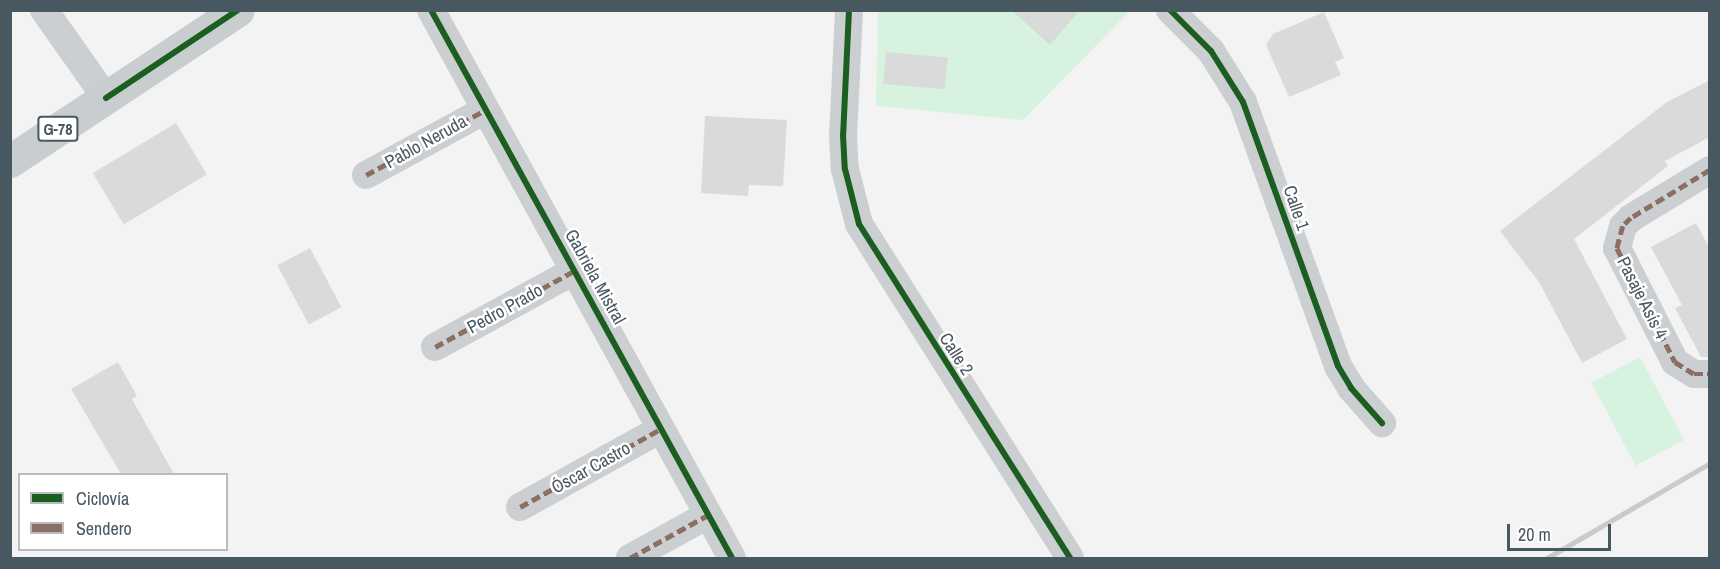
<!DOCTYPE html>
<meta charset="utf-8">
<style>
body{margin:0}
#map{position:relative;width:1720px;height:569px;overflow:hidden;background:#f3f3f3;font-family:"Archivo Narrow",sans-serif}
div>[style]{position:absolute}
.green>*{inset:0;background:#d7f3df;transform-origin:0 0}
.building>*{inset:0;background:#d9dbdb;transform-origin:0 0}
.street>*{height:28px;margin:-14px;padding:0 14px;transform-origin:14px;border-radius:14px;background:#cccfd2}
.primary>*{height:33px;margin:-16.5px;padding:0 16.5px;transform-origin:16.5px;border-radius:16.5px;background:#c8ced0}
.rail>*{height:4.5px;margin:-2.25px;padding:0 2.25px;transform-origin:2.25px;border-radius:2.25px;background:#c8cacc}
.quiet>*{height:4.5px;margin-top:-2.25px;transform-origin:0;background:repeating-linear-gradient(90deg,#8d6e63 0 9px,transparent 0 13.5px)}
.cycleway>*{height:6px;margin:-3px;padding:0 3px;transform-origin:3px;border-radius:3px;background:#1b5e20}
span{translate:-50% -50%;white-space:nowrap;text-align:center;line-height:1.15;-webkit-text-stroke:5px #fff;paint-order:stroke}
.shield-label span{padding:2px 4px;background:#fff;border:2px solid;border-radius:4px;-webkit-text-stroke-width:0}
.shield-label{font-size:16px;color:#485861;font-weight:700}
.street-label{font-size:18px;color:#485861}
.frame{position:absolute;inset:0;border:12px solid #485861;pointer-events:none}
.legend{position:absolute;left:18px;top:473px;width:210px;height:78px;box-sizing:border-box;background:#fff;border:2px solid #b6bcc0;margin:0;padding:8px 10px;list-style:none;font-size:18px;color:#485861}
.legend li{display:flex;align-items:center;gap:12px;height:30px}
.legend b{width:30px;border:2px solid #b6bcc0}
.scale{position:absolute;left:1507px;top:524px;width:104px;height:27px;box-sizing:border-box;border:3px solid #485861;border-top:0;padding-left:8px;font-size:18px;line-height:21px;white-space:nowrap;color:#485861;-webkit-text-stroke:4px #fff;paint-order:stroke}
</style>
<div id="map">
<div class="green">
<div style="clip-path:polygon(878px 11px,1130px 11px,1023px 120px,876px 106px)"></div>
<div style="left:1640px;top:357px;width:94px;height:55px;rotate:62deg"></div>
</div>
<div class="building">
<div style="clip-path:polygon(1011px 10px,1080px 10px,1050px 45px)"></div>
<div style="clip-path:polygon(1324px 12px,1344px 58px,1335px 62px,1341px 75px,1289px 97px,1266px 45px,1273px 34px)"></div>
<div style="left:886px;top:52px;width:62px;height:32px;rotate:5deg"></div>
<div style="clip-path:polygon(1710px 80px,1710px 137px,1665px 161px,1668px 166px,1574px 239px,1627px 339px,1582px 363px,1539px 282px,1500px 231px,1667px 102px)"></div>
<div style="clip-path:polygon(705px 116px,787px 120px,783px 186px,749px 185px,748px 196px,701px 193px)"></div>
<div style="left:176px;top:123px;width:60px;height:97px;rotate:59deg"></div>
<div style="clip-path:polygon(1696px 223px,1710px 249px,1710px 357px,1701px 357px,1675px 308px,1682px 305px,1651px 247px)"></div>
<div style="left:310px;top:248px;width:67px;height:37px;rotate:62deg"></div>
<div style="clip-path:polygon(118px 362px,137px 396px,132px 399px,174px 474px,121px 474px,71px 389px)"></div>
</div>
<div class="street">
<div style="left:44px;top:10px;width:108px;rotate:54.8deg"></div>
<div style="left:431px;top:10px;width:625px;rotate:61.22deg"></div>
<div style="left:849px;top:10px;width:125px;rotate:92.7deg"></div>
<div style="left:843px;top:135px;width:34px;rotate:87deg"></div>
<div style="left:845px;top:169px;width:57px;rotate:75.7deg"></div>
<div style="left:859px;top:224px;width:395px;rotate:57.7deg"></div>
<div style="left:1170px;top:10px;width:58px;rotate:45deg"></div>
<div style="left:1211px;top:51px;width:60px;rotate:57.9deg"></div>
<div style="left:1243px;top:102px;width:281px;rotate:70.2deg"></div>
<div style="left:1338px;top:366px;width:26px;rotate:59deg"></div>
<div style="left:1351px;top:388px;width:47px;rotate:48.5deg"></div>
<div style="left:1710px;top:170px;width:92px;rotate:148.7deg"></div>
<div style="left:1631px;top:218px;width:11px;rotate:135deg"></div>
<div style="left:1623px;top:226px;width:23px;rotate:105deg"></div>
<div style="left:1617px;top:248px;width:128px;rotate:63deg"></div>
<div style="left:1675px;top:362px;width:22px;rotate:32deg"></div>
<div style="left:1694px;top:374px;width:16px"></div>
<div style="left:366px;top:175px;width:136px;rotate:-28.6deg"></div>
<div style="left:435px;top:347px;width:158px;rotate:-28.7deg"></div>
<div style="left:520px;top:507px;width:161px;rotate:-29deg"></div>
<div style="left:630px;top:558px;width:89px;rotate:-28.9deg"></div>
</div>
<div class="primary">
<div style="left:10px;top:161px;width:273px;rotate:-33.5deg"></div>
</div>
<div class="rail">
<div style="left:1547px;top:558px;width:189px;rotate:-30.2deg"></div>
</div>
<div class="quiet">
<div style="left:1710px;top:170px;width:92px;rotate:148.7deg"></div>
<div style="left:1631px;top:218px;width:11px;rotate:135deg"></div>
<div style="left:1623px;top:226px;width:23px;rotate:105deg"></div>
<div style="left:1617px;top:248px;width:128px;rotate:63deg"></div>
<div style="left:1675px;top:362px;width:22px;rotate:32deg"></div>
<div style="left:1694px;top:374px;width:16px"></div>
<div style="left:366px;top:175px;width:136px;rotate:-28.6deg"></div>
<div style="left:435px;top:347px;width:158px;rotate:-28.7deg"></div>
<div style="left:520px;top:507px;width:161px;rotate:-29deg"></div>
<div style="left:630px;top:558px;width:89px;rotate:-28.9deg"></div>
</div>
<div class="cycleway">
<div style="left:431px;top:10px;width:625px;rotate:61.22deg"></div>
<div style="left:849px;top:10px;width:125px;rotate:92.7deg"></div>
<div style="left:843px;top:135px;width:34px;rotate:87deg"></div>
<div style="left:845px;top:169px;width:57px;rotate:75.7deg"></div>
<div style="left:859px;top:224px;width:395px;rotate:57.7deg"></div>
<div style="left:1170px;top:10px;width:58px;rotate:45deg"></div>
<div style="left:1211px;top:51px;width:60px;rotate:57.9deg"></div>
<div style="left:1243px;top:102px;width:281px;rotate:70.2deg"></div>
<div style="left:1338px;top:366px;width:26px;rotate:59deg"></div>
<div style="left:1351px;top:388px;width:47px;rotate:48.5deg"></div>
<div style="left:106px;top:98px;width:159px;rotate:-33.7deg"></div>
</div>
<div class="shield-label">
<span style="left:58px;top:129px">G-78</span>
</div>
<div class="street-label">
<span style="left:426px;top:142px;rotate:-29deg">Pablo Neruda</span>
<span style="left:1296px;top:208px;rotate:71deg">Calle 1</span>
<span style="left:595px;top:277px;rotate:61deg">Gabriela Mistral</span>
<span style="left:1642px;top:298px;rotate:63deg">Pasaje Asís 4</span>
<span style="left:505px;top:309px;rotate:-29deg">Pedro Prado</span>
<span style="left:956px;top:354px;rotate:57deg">Calle 2</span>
<span style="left:591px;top:468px;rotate:-29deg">Óscar Castro</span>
</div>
<div class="frame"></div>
<ul class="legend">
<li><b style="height:8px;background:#1b5e20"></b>Ciclovía</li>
<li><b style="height:8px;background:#8d6e63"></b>Sendero</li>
</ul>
<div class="scale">20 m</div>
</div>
